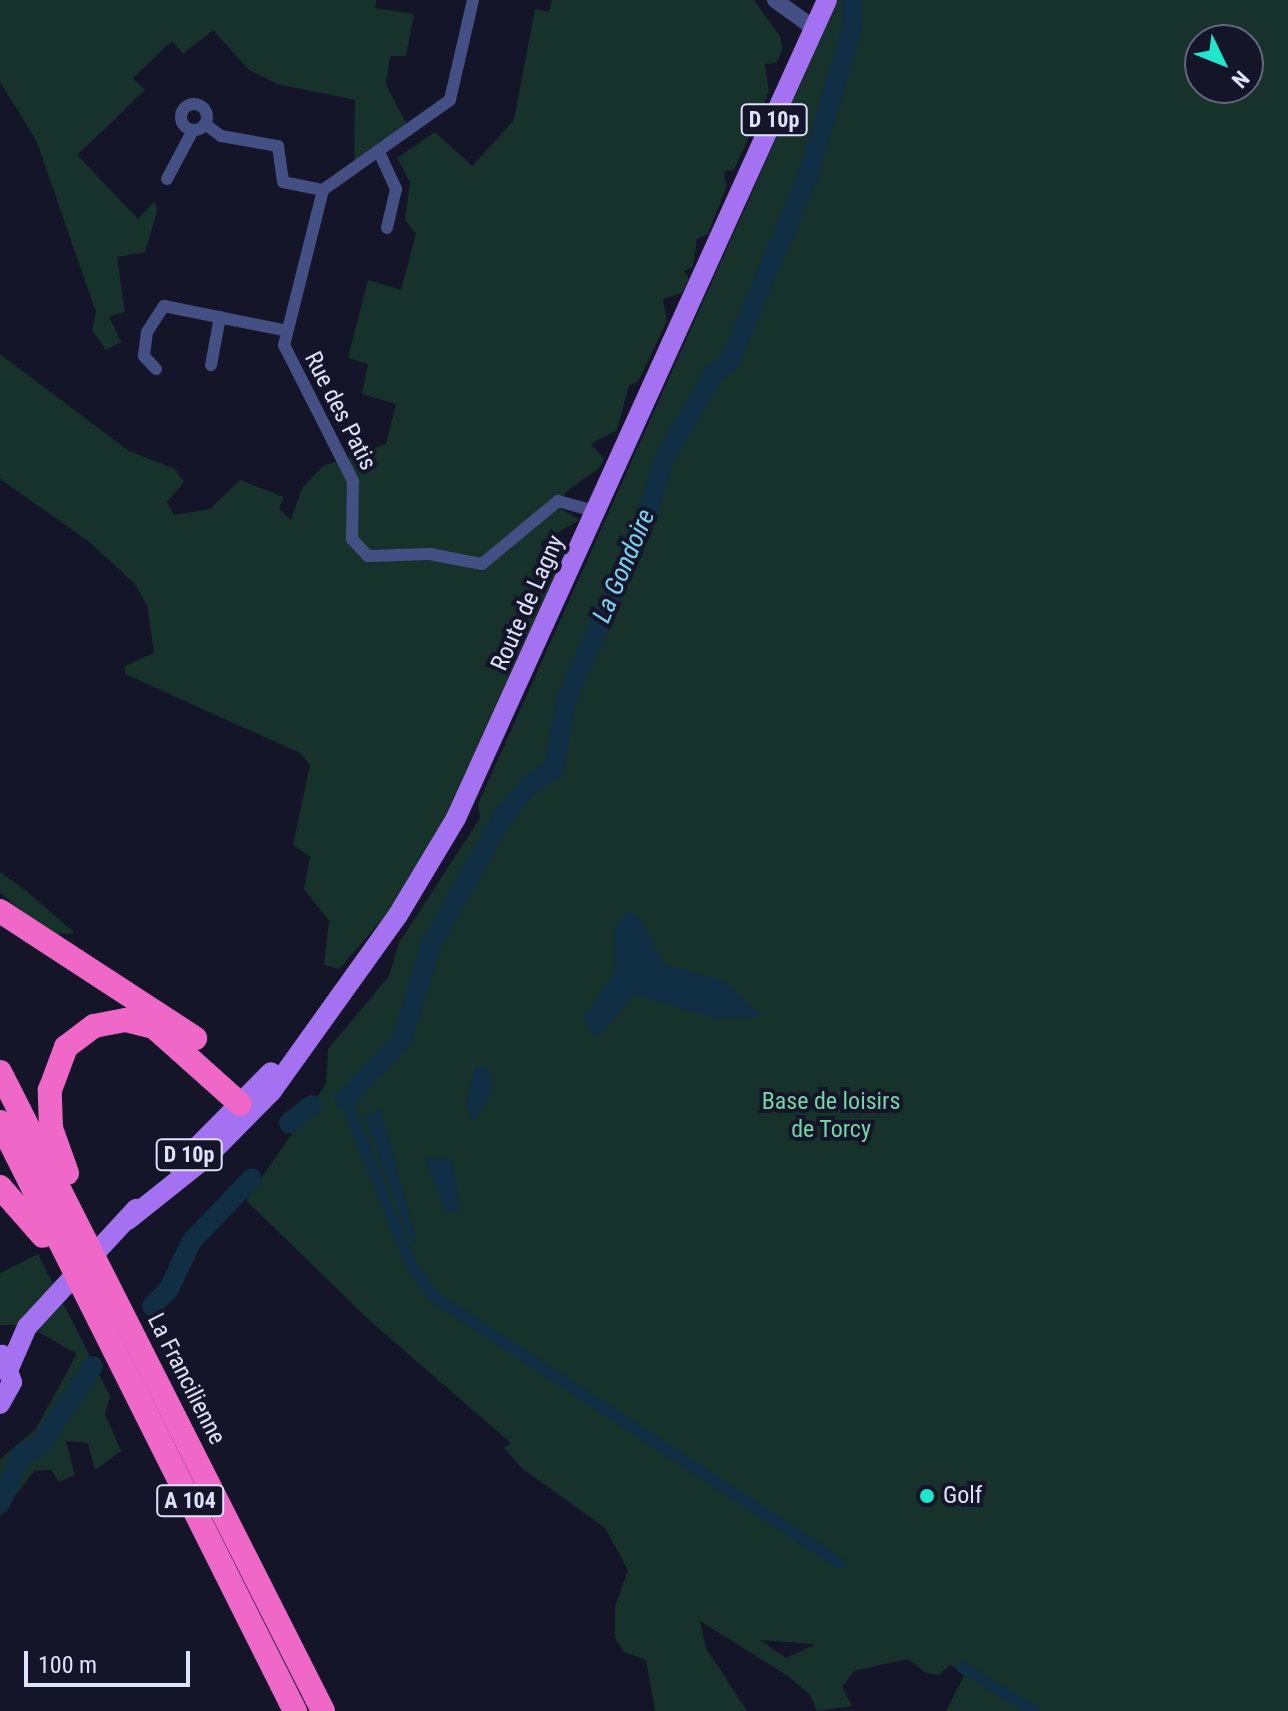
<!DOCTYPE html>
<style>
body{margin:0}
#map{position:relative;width:1288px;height:1711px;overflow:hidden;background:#141529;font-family:"Roboto Condensed",sans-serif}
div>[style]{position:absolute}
.green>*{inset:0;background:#17322b}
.water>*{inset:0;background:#112f44}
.canal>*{height:12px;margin:-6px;padding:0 6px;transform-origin:6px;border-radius:6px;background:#112f44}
.river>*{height:20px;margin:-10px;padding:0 10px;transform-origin:10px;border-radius:10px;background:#112f44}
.minor>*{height:12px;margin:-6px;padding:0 6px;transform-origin:6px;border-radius:6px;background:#445083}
.minor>.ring{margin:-6px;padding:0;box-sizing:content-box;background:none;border:12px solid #445083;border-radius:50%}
.tertiary>*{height:16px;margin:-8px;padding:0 8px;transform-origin:8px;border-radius:8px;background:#445083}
.primary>*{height:20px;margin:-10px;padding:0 10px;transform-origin:10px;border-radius:10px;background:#a472f0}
.motorway>*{height:24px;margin:-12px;padding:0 12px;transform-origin:12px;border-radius:12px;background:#ef67c7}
.dots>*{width:22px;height:22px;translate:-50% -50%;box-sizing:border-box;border:4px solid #141529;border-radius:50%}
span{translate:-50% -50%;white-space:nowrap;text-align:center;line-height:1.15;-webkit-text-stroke:8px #141529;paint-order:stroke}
.shield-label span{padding:2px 6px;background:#141529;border:2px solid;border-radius:6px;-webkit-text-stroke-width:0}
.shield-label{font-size:22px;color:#dfe2fc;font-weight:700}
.street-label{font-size:24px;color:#dfe2fc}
.park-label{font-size:24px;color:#71d5a5}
.poi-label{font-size:24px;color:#dfe2fc}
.left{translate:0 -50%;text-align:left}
.water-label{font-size:26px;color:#78d4f1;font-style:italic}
.north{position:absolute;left:1184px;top:24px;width:80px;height:80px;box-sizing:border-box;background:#141529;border:2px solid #65677d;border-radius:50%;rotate:133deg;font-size:22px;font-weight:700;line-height:32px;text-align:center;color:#dfe2fc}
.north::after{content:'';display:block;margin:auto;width:28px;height:36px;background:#1fe7ce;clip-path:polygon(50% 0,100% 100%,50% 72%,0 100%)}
.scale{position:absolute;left:24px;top:1651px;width:166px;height:36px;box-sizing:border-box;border:4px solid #dfe2fc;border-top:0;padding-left:10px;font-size:24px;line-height:28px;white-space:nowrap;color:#dfe2fc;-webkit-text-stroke:6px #141529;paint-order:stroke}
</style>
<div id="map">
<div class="green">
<div style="clip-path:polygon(0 0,376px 0,375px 8px,414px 14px,406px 56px,390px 56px,386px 85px,411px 132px,354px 167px,355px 100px,277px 84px,249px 70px,213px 30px,183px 54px,172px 41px,133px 78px,145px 90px,77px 155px,138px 219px,155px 201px,157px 212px,145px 252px,117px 257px,125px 312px,109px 316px,121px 342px,106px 350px,92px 330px,96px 312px,36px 140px,0 82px)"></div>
<div style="clip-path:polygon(552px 0,754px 0,781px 38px,782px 51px,776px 63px,765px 64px,769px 92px,734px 170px,724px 171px,726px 188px,708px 234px,697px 239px,693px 267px,684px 271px,689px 278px,682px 293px,663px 299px,667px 321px,638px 382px,629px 385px,617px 430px,591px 444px,604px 459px,599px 468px,566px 492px,560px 508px,580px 520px,541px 542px,542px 557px,561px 562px,447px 814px,394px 906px,339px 969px,324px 965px,329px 921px,304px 889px,310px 857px,293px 845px,310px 765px,300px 753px,125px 674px,125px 666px,154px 653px,147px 605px,135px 584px,88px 541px,0 479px,0 354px,129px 451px,175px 469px,184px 482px,167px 502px,174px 515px,210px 509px,240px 480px,284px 497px,279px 509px,291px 520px,302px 488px,323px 466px,386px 444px,396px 404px,362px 394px,368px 364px,348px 358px,368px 280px,401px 290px,416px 234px,405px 220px,410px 182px,397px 158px,435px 132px,472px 166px,514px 120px,535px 9px,549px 12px)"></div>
<div style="clip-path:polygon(evenodd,838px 0,1288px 0,1288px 1711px,946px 1711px,965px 1674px,950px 1665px,939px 1675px,926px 1673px,908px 1659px,854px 1671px,842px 1687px,852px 1706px,817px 1711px,810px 1695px,788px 1676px,700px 1621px,706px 1648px,747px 1711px,655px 1711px,646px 1660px,624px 1652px,615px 1638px,615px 1607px,628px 1570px,605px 1528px,523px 1469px,504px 1448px,511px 1443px,369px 1320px,246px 1200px,326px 1084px,328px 1049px,389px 976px,399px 943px,480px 818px,478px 804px,838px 0,1200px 40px,1248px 40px,1248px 88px,1200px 88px,1200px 40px,838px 0,760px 1640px,814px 1644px,814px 1645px,786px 1658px,760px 1640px)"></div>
<div style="clip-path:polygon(0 872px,25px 890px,75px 933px,50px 934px,0 893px)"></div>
<div style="clip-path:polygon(38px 1254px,110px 1396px,105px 1414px,121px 1451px,95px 1470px,88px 1443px,66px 1441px,75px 1475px,59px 1482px,51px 1470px,34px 1471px,0 1516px,0 1459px,35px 1430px,77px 1354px,26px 1325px,0 1325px,0 1273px)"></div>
</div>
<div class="water">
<div style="clip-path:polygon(628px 910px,640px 917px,663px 964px,723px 980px,762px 1016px,719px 1020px,634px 994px,600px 1036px,593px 1034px,583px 1019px,615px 971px,614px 929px)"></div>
<div style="clip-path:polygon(475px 1066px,489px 1068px,493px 1089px,474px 1123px,466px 1104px)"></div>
<div style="clip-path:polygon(380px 1108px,417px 1241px,411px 1242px,364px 1118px)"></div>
<div style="clip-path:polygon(425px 1158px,452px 1159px,460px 1210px,446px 1215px)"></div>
</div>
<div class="canal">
<div style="left:345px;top:1100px;width:177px;rotate:68.1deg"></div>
<div style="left:411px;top:1264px;width:39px;rotate:55deg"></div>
<div style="left:433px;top:1296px;width:486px;rotate:33.3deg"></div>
<div style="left:962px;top:1667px;width:84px;rotate:31.4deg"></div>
</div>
<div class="river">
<div style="left:345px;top:1100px;width:83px;rotate:-46.5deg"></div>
<div style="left:402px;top:1040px;width:99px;rotate:-73deg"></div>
<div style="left:431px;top:945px;width:145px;rotate:-60.8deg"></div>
<div style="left:502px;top:818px;width:44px;rotate:-50.5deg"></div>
<div style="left:530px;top:784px;width:28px;rotate:-32deg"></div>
<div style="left:554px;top:769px;width:70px;rotate:-80.1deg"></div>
<div style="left:566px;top:700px;width:199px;rotate:-66.3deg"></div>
<div style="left:646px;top:518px;width:64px;rotate:-72.7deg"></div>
<div style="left:665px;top:457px;width:97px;rotate:-59.7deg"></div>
<div style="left:714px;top:373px;width:18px;rotate:-34deg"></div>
<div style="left:729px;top:363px;width:203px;rotate:-67.1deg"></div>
<div style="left:808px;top:176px;width:154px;rotate:-73.4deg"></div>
<div style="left:852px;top:28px;width:28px;rotate:-88deg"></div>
<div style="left:289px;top:1123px;width:29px;rotate:-38deg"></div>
<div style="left:152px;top:1306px;width:24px;rotate:-45deg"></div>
<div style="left:169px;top:1289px;width:52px;rotate:-64.9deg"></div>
<div style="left:191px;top:1242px;width:88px;rotate:-46.4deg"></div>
<div style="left:0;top:1504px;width:55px;rotate:-66.3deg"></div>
<div style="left:22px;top:1454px;width:18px;rotate:-22deg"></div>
<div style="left:39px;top:1447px;width:97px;rotate:-56.3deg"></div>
</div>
<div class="minor">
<div style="left:473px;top:0;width:103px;rotate:103deg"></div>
<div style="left:450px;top:100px;width:156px;rotate:144.7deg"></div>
<div style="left:323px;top:190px;width:160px;rotate:104.1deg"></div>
<div style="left:284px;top:345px;width:153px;rotate:63.1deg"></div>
<div style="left:353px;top:481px;width:58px;rotate:91deg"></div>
<div style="left:352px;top:539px;width:23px;rotate:47deg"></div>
<div style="left:368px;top:556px;width:62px;rotate:-1.8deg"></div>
<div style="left:430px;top:554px;width:53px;rotate:10.9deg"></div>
<div style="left:482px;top:564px;width:99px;rotate:-39.7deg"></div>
<div style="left:558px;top:501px;width:41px;rotate:15.4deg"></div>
<div class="ring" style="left:181px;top:104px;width:14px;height:14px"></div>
<div style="left:205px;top:124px;width:20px;rotate:37deg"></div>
<div style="left:221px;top:136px;width:58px;rotate:10deg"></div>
<div style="left:278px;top:146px;width:36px;rotate:82deg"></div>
<div style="left:283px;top:182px;width:41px;rotate:11.3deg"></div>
<div style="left:379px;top:152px;width:41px;rotate:65.3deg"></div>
<div style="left:396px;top:189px;width:40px;rotate:103deg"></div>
<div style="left:167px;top:179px;width:55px;rotate:-62deg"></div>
<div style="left:211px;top:365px;width:49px;rotate:-79.4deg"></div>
<div style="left:156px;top:369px;width:18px;rotate:-133deg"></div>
<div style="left:144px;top:356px;width:24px;rotate:-83deg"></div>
<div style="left:147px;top:332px;width:31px;rotate:-57deg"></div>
<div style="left:164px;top:306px;width:121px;rotate:11.4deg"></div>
</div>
<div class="tertiary">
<div style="left:775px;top:0;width:49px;rotate:35.9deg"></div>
</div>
<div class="primary">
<div style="left:178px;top:1166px;width:132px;rotate:-45.3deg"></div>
<div style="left:128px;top:1220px;width:101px;rotate:-38.6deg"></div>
<div style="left:207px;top:1157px;width:93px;rotate:-45.4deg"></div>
<div style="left:272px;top:1091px;width:216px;rotate:-54.4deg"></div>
<div style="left:398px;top:915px;width:113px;rotate:-59.1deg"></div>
<div style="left:456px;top:818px;width:898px;rotate:-65.6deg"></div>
<div style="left:10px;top:1366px;width:43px;rotate:-66.4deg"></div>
<div style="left:27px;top:1327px;width:161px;rotate:-47.3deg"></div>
<div style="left:0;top:1404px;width:25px;rotate:-61deg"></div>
<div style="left:12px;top:1382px;width:29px;rotate:-110deg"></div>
</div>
<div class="motorway">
<div style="left:0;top:911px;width:233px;rotate:33.1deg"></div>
<div style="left:0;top:1072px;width:716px;rotate:63.18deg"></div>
<div style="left:0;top:1122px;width:659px;rotate:63.4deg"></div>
<div style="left:67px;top:1173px;width:48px;rotate:-109.6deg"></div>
<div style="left:51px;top:1128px;width:38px;rotate:-92deg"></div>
<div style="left:50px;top:1090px;width:46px;rotate:-69.6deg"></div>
<div style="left:66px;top:1047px;width:35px;rotate:-37deg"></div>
<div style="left:94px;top:1026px;width:33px;rotate:-11deg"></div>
<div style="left:126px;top:1020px;width:29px;rotate:14deg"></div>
<div style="left:154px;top:1027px;width:115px;rotate:41.8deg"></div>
<div style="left:0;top:1187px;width:65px;rotate:48.7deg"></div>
</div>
<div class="dots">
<div style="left:927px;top:1496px;background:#1fe7ce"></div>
</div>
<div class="shield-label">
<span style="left:774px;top:120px">D 10p</span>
<span style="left:189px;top:1155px">D 10p</span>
<span style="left:190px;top:1501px">A 104</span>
</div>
<div class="street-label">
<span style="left:340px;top:411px;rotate:63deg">Rue des Patis</span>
<span style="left:528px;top:603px;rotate:-66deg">Route de Lagny</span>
<span style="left:186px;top:1379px;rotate:63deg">La Francilienne</span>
</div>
<div class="park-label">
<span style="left:831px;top:1116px">Base de loisirs<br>de Torcy</span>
</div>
<div class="poi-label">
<span class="left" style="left:943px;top:1496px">Golf</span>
</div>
<div class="water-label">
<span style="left:624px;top:566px;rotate:-67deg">La Gondoire</span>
</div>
<div class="north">N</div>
<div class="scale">100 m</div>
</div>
